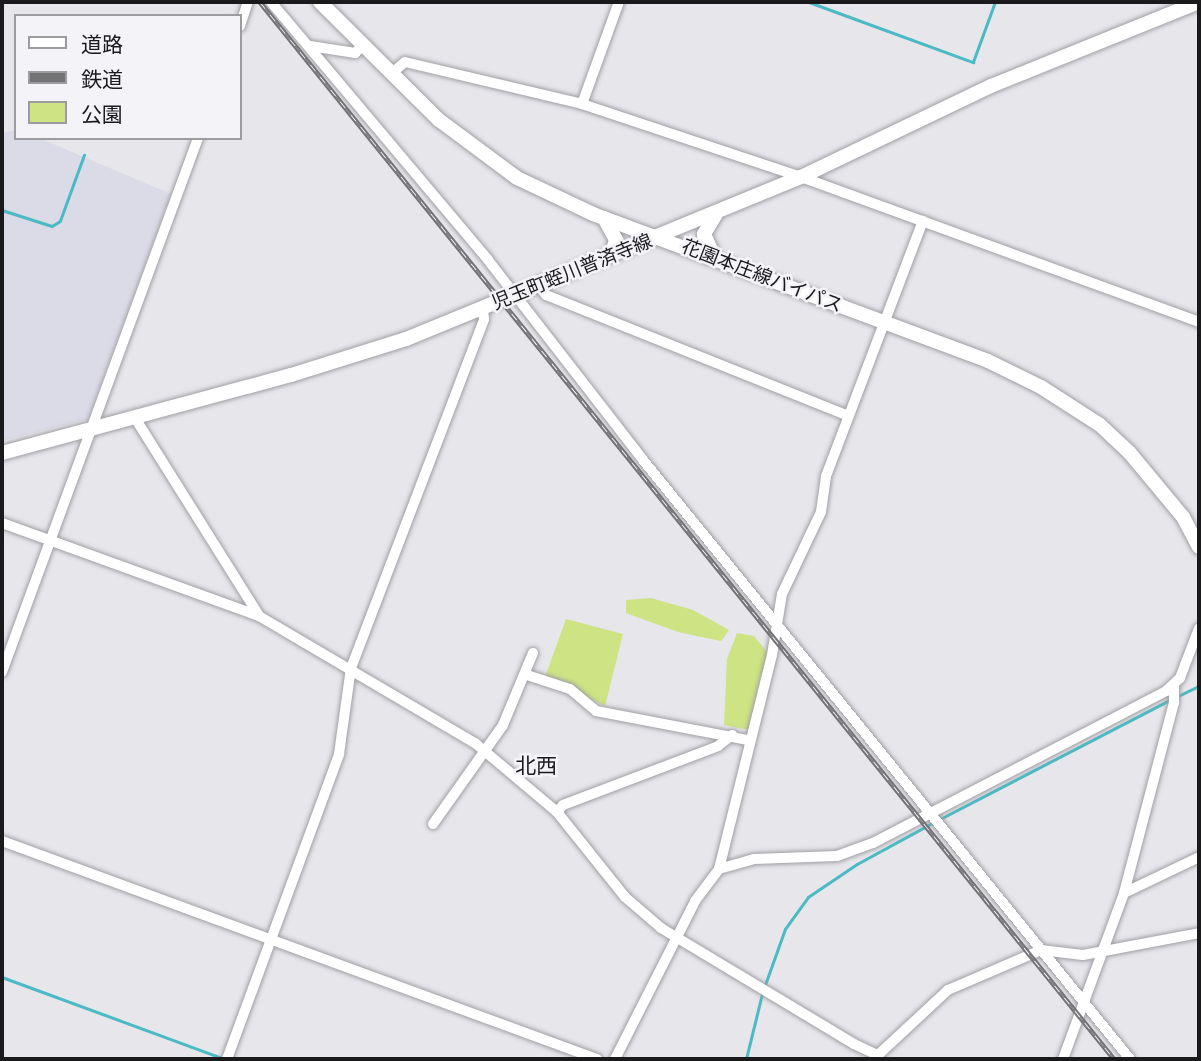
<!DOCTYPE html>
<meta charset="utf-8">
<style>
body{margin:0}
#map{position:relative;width:1201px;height:1061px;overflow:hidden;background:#e6e6eb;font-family:Quicksand,"Noto Sans JP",sans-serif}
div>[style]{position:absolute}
.built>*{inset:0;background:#dbdae7}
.green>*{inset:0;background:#cee383}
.stream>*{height:2.5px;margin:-1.25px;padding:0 1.25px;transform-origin:1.25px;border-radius:1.25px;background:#4bbac4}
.roads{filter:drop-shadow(0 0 2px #9f9fa4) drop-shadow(0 0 2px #9f9fa4)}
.minor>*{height:10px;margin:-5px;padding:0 5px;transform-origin:5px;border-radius:5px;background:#fff}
.major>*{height:14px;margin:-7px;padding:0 7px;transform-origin:7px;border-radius:7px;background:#fff}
.rail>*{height:5px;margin-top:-2.5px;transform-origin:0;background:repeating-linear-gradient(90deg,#f3f3f8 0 8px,#737376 0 16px);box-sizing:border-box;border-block:2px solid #737376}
span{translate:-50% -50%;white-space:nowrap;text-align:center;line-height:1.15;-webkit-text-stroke:5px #f3f3f8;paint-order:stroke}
.street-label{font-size:19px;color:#1a1a1c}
.neighbourhood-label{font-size:21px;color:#1a1a1c}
.frame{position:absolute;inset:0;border:4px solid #1a1a1c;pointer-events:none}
.legend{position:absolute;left:14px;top:14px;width:228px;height:126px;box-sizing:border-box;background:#f3f3f8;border:2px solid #9c9ca0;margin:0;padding:9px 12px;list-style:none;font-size:21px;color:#1a1a1c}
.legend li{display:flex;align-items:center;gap:14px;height:35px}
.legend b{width:35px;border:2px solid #9c9ca0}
</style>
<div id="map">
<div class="built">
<div style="clip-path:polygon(16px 130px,16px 138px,39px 138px,171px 194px,88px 419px,2px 441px,2px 133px)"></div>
</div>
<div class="green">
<div style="clip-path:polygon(651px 598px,693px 610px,729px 630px,721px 641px,678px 632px,626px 613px,626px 600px)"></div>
<div style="clip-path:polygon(566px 619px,623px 634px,605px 706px,545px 677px)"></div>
<div style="clip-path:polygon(737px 633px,754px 636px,768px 653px,749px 730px,724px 725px,727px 659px)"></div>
</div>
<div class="stream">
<div style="left:809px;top:2px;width:175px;rotate:20.1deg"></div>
<div style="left:973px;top:62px;width:64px;rotate:-69.9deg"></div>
<div style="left:2px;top:210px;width:52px;rotate:17.7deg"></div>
<div style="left:52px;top:226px;width:9px;rotate:-32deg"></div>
<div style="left:60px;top:221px;width:70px;rotate:-70deg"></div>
<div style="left:1176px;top:697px;width:25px;rotate:-26deg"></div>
<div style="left:940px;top:819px;width:259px;rotate:-27.4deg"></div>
<div style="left:2px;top:977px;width:238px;rotate:20.2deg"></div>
<div style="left:765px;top:985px;width:59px;rotate:-70.3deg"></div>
<div style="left:785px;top:929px;width:39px;rotate:-54deg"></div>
<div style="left:808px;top:897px;width:59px;rotate:-34deg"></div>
<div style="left:857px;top:864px;width:88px;rotate:-28.6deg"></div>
<div style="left:746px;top:1059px;width:67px;rotate:-76.2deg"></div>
</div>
<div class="roads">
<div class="minor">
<div style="left:271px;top:2px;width:337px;rotate:49.9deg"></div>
<div style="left:488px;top:260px;width:253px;rotate:52.2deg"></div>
<div style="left:643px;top:460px;width:772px;rotate:50.89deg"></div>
<div style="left:240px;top:26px;width:25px;rotate:-72deg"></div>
<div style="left:310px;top:46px;width:46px;rotate:8.8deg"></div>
<div style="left:355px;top:53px;width:10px;rotate:-45deg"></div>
<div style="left:391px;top:74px;width:18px;rotate:-41deg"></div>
<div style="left:405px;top:62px;width:182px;rotate:13.3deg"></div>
<div style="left:582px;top:104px;width:231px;rotate:18.4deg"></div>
<div style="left:801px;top:177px;width:424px;rotate:20deg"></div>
<div style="left:582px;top:104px;width:109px;rotate:-70.1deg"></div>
<div style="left:539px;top:285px;width:12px;rotate:55deg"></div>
<div style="left:546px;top:295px;width:326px;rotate:21.8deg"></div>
<div style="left:135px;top:418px;width:234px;rotate:57.9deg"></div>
<div style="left:259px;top:616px;width:251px;rotate:30.5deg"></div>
<div style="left:475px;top:743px;width:107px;rotate:40.1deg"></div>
<div style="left:557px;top:812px;width:109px;rotate:51.3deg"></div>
<div style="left:625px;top:897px;width:48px;rotate:40.7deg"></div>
<div style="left:661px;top:928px;width:225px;rotate:31deg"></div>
<div style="left:854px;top:1044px;width:26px;rotate:25deg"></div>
<div style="left:878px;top:1055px;width:96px;rotate:-42.9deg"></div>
<div style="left:948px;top:990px;width:101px;rotate:-23.3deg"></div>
<div style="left:1041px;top:950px;width:42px;rotate:6.8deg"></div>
<div style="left:1083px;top:955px;width:118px;rotate:-10.7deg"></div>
<div style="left:2px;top:523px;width:273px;rotate:19.9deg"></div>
<div style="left:2px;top:672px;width:569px;rotate:-69.84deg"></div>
<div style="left:527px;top:675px;width:45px;rotate:18deg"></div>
<div style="left:570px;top:689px;width:34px;rotate:40deg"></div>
<div style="left:596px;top:711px;width:155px;rotate:10.8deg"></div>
<div style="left:557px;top:812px;width:9px;rotate:-49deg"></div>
<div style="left:563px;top:805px;width:166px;rotate:-20.8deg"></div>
<div style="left:718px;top:746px;width:18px;rotate:-38deg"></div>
<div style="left:433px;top:824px;width:121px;rotate:-54.7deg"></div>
<div style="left:503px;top:725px;width:78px;rotate:-67.4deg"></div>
<div style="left:2px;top:841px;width:634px;rotate:20.12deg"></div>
<div style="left:719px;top:869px;width:220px;rotate:-76.1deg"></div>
<div style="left:772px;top:655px;width:62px;rotate:-80.7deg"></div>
<div style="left:782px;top:594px;width:91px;rotate:-64.6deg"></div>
<div style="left:821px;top:512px;width:36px;rotate:-82deg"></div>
<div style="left:826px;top:476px;width:273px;rotate:-69.2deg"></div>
<div style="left:1124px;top:893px;width:83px;rotate:-25.6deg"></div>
<div style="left:227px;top:1059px;width:325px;rotate:-69.8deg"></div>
<div style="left:339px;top:754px;width:87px;rotate:-82.1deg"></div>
<div style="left:351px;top:668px;width:373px;rotate:-69.1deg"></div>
<div style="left:484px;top:319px;width:10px;rotate:-96deg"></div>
<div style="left:615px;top:1059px;width:177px;rotate:-63.1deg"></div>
<div style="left:695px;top:901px;width:40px;rotate:-53deg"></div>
<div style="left:719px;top:869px;width:36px;rotate:-16deg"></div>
<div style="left:754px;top:859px;width:83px;rotate:-2.1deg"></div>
<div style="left:837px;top:856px;width:38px;rotate:-20deg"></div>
<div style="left:873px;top:843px;width:330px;rotate:-27.4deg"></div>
<div style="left:1166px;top:691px;width:19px;rotate:-43deg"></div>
<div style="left:1180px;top:678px;width:53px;rotate:-69.2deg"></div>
<div style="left:1063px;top:1059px;width:177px;rotate:-69.8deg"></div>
<div style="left:1124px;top:893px;width:196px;rotate:-75.3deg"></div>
<div style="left:1174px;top:703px;width:18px;rotate:-90deg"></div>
</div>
<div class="major">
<div style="left:320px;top:2px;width:168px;rotate:44.8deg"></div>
<div style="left:439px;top:120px;width:97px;rotate:36.6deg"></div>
<div style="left:517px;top:178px;width:84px;rotate:25.3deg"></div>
<div style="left:593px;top:214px;width:421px;rotate:20.4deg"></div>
<div style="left:988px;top:361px;width:59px;rotate:26.1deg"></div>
<div style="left:1041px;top:387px;width:70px;rotate:32.8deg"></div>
<div style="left:1100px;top:425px;width:40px;rotate:43deg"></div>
<div style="left:1129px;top:452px;width:85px;rotate:50.3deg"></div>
<div style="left:1183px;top:517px;width:34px;rotate:62deg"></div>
<div style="left:604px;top:218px;width:25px;rotate:61deg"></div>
<div style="left:616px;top:240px;width:15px;rotate:106deg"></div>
<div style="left:715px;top:258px;width:26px;rotate:-115deg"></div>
<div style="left:704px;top:234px;width:23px;rotate:-59deg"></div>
<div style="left:2px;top:453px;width:299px;rotate:-15.1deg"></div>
<div style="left:291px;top:375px;width:121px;rotate:-17.4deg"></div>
<div style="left:406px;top:339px;width:427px;rotate:-22.3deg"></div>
<div style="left:801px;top:177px;width:211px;rotate:-25.6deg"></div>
<div style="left:991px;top:86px;width:224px;rotate:-22deg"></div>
</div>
</div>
<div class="rail">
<div style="left:260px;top:2px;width:1359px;rotate:51.06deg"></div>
</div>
<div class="street-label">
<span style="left:572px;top:272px;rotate:-22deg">児玉町蛭川普済寺線</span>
<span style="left:762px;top:276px;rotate:21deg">花園本庄線バイパス</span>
</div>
<div class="neighbourhood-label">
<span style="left:536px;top:765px">北西</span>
</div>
<div class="frame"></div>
<ul class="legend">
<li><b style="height:9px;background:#fff"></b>道路</li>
<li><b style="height:9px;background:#737376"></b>鉄道</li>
<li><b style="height:19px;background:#cee383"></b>公園</li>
</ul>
</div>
